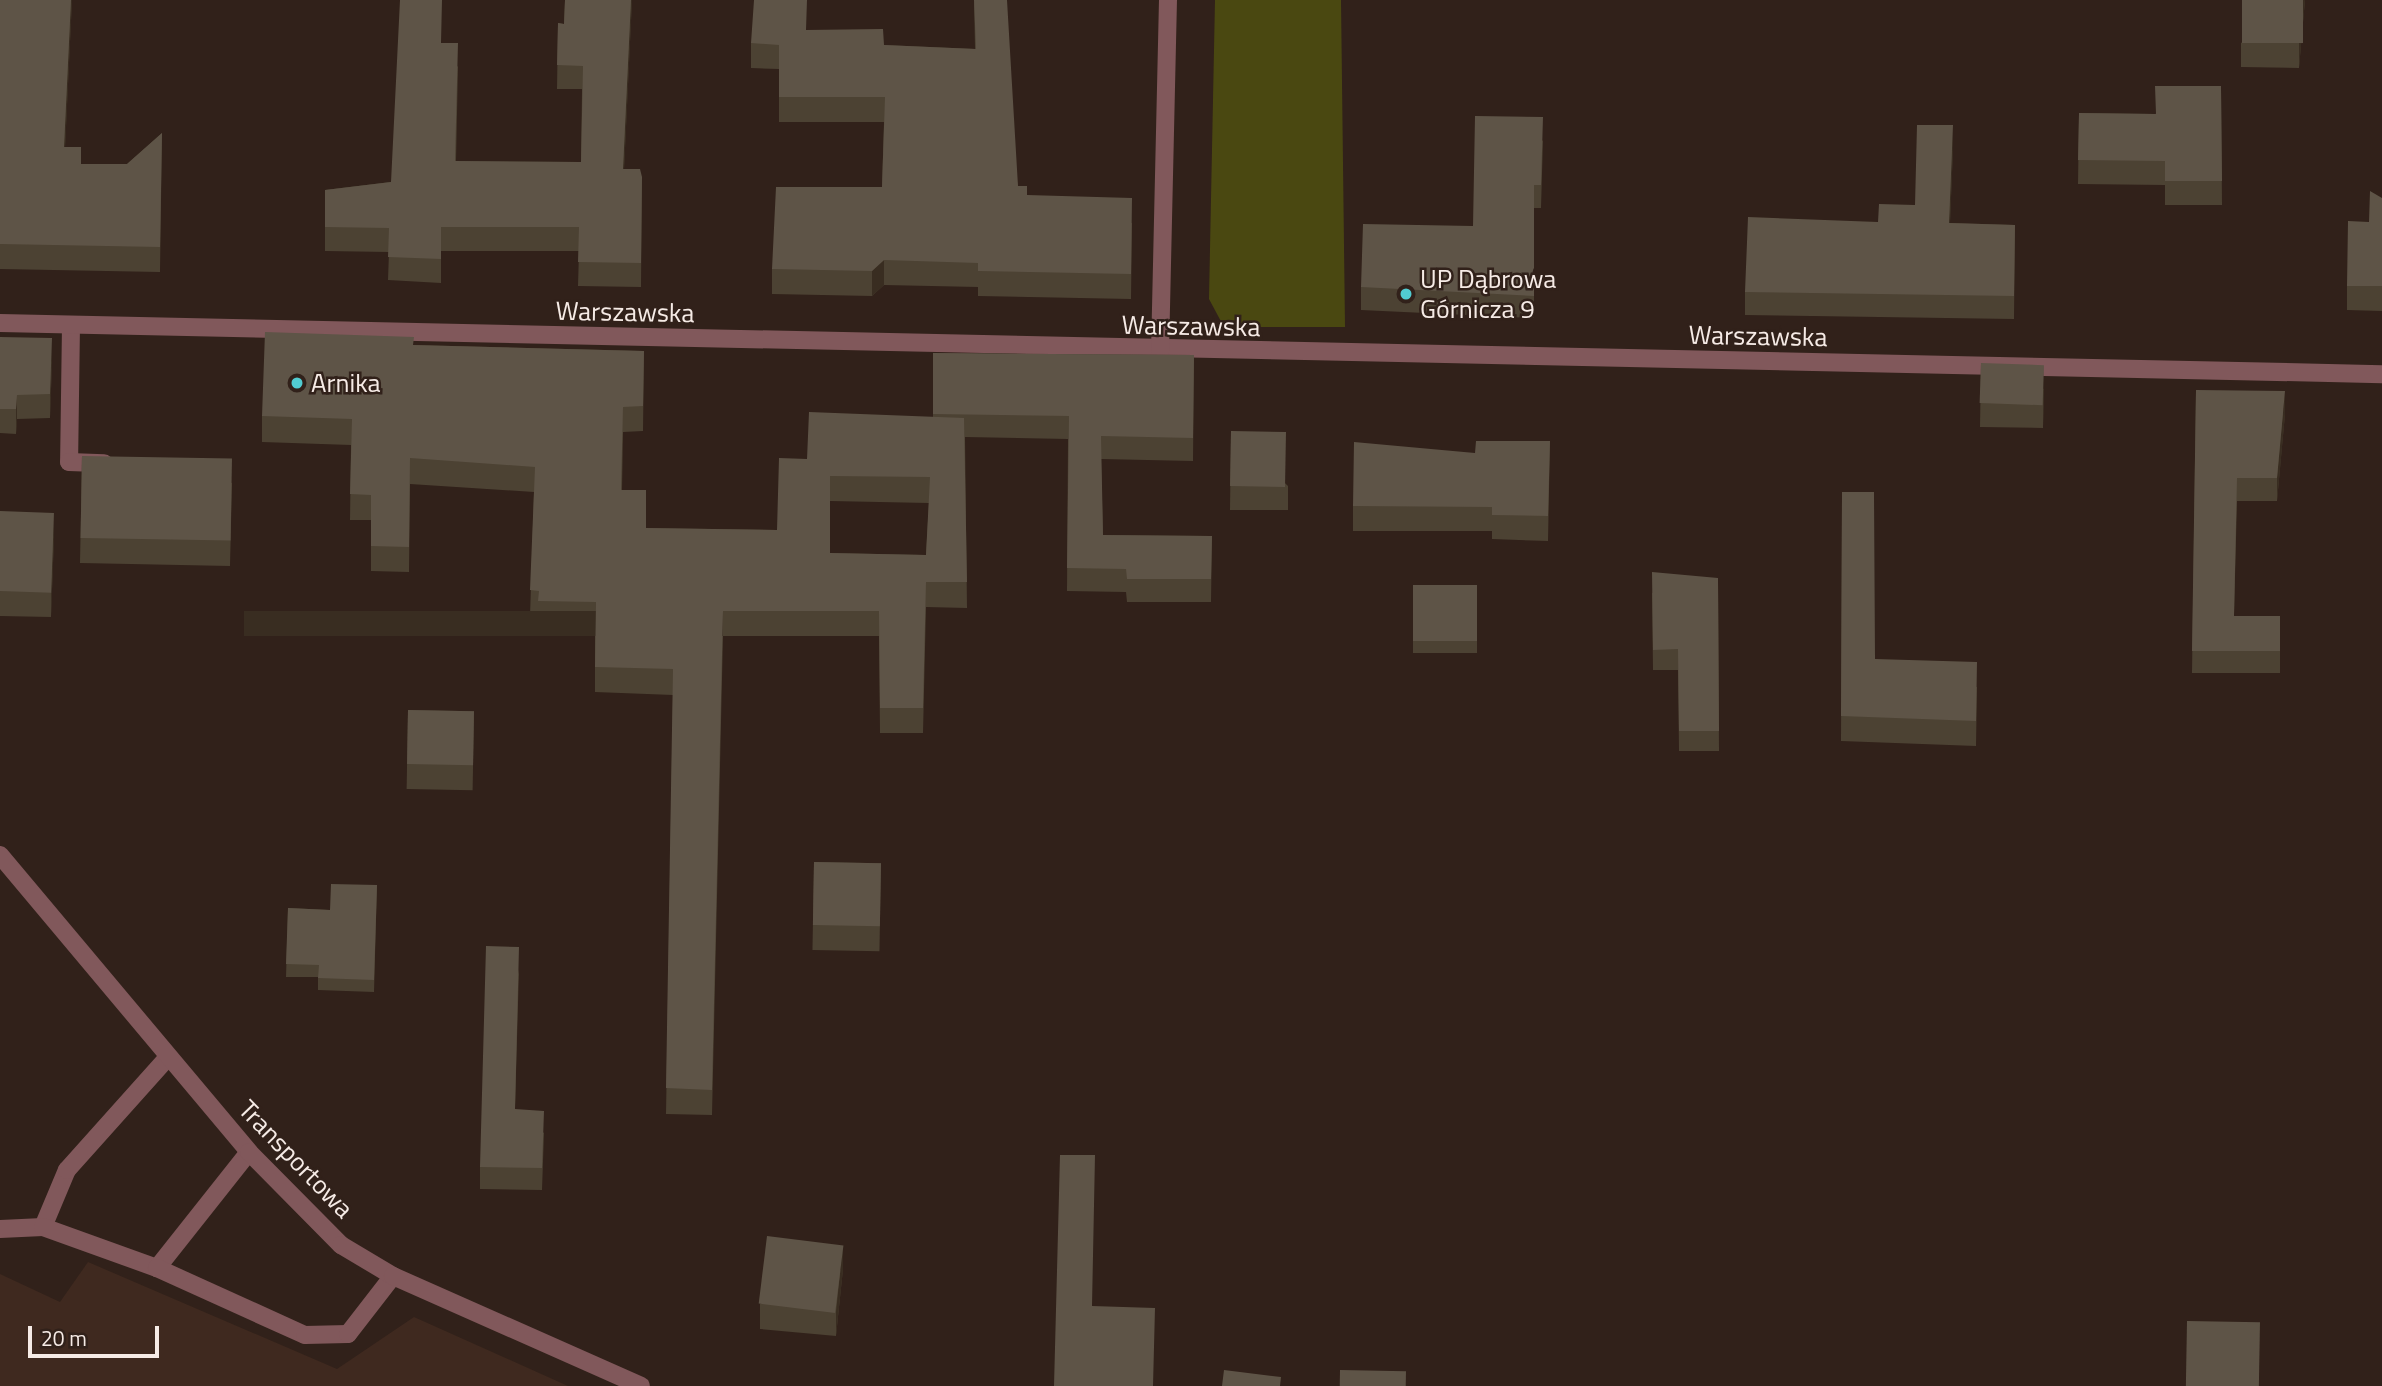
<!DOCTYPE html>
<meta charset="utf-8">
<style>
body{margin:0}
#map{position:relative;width:2382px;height:1386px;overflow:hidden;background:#31211a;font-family:"Titillium Web",sans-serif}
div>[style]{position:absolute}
.built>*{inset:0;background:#3f291f}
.green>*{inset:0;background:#4a4811}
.service>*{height:18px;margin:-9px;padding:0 9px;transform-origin:9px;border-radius:9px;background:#81585b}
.minor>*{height:18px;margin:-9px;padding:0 9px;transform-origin:9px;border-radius:9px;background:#81585b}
.wall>*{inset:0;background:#4c4233;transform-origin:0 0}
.shaded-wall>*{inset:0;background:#392d21;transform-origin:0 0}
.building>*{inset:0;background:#5e5447;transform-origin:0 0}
.dots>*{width:19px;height:19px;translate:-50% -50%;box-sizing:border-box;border:4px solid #31211a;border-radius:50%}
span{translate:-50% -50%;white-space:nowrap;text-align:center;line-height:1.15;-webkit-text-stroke:5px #31211a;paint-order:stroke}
.poi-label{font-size:26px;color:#f6ebe6}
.left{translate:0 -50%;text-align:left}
.street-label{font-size:26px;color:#f6ebe6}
.scale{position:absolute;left:28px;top:1326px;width:131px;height:32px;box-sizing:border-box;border:4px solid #f6ebe6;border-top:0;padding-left:9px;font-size:21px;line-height:24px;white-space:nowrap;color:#f6ebe6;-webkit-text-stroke:5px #31211a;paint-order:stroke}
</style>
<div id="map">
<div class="built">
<div style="clip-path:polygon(88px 1262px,337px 1369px,414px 1317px,568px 1386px,0 1386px,0 1274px,60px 1302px)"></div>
</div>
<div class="green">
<div style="clip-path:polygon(1215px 0,1341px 0,1345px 327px,1224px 327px,1209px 299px)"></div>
</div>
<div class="service">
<div style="left:71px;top:325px;width:137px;rotate:90.8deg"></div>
<div style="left:69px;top:462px;width:35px;rotate:2deg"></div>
<div style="left:43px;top:1227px;width:62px;rotate:-67.2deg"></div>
<div style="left:67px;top:1170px;width:150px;rotate:-48.2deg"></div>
<div style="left:0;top:1229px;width:43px;rotate:-2.7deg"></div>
<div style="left:43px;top:1227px;width:121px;rotate:19.8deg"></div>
<div style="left:157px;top:1268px;width:148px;rotate:-51.6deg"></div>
<div style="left:157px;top:1268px;width:162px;rotate:24.4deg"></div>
<div style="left:305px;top:1335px;width:43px;rotate:-1.3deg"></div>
<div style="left:348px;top:1334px;width:73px;rotate:-52.2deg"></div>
</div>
<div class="minor">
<div style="left:0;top:323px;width:2383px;rotate:1.23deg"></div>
<div style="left:1160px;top:352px;width:352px;rotate:-88.7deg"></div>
<div style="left:0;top:855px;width:388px;rotate:50deg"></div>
<div style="left:249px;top:1152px;width:131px;rotate:45.3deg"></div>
<div style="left:341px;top:1245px;width:61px;rotate:30.8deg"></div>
<div style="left:393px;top:1276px;width:271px;rotate:23.9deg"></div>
</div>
<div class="wall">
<div style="clip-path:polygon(0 0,72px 0,65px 147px,81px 164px,127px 164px,162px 133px,160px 272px,0 269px)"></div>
<div style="clip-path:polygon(565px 0,632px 0,624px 169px,642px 177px,641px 287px,578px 286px,579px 251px,441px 251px,441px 283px,388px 280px,389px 252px,325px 251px,325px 190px,391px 182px,442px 43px,458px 67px,456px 161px,581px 162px,582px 89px,557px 89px,558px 23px,564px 24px)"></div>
<div style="clip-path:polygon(974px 0,1018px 186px,1027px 195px,1132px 223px,1131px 299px,978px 296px,978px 287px,884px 285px,872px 296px,772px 294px,772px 269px,882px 187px,884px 122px,779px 122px,779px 69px,751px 68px,751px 43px,807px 30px,884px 45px,975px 49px)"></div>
<div style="clip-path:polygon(2305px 0,2299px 68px,2241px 67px,2241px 43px)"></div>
<div style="clip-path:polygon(2221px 86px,2222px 205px,2165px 205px,2165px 185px,2078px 184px,2079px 113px,2155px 114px)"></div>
<div style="clip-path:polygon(1543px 140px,1541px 208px,1534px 208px,1534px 318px,1361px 310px,1361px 287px,1473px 226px)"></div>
<div style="clip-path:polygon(1953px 148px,1950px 223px,2015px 225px,2014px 319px,1745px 315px,1745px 292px,1915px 205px)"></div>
<div style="clip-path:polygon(2382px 198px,2382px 311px,2347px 310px,2347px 286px)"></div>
<div style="clip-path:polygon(0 337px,52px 362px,50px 418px,17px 419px,16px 434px,0 433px)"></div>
<div style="clip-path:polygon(evenodd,414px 345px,644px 351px,643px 431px,623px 432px,622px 490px,646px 528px,777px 530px,807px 459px,933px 417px,933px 353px,1194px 355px,1193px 461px,1101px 459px,1103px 535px,1212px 536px,1211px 602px,1127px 602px,1126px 592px,1067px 591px,1068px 439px,965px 437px,967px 608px,926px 607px,923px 733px,880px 733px,879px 636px,723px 636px,712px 1115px,666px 1114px,673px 695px,595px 692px,595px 628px,538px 626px,538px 617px,530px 616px,534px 492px,410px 484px,409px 572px,371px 571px,371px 520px,350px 520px,351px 445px,262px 442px,262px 416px,414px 345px,830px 501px,929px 503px,926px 555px,830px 553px,830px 501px)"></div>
<div style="clip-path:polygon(1981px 363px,2044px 389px,2043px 428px,1980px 427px)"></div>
<div style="clip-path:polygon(2196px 390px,2285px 414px,2277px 501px,2237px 501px,2234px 616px,2280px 616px,2280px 673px,2192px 673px)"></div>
<div style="clip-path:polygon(1231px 431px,1288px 486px,1288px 510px,1230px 510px)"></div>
<div style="clip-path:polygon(1550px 441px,1548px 541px,1492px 539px,1492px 531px,1353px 531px,1353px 506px,1475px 453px)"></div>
<div style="clip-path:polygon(82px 456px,232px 483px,230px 566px,80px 563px)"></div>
<div style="clip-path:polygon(1842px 492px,1875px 659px,1977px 687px,1976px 746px,1841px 741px)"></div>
<div style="clip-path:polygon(0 511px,54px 537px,51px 617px,0 616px)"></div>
<div style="clip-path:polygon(1718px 578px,1719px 751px,1679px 751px,1678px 670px,1653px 670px,1652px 593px)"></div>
<div style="left:1413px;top:585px;width:64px;height:68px"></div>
<div style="left:408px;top:710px;width:66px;height:79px;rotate:1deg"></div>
<div style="left:814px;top:862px;width:67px;height:88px;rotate:1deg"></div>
<div style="clip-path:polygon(377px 885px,374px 992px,318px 990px,318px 977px,286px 977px,288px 908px,330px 910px)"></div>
<div style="clip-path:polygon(519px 969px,515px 1109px,544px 1133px,542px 1190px,480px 1189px,480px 1167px)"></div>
<div style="clip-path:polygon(843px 1269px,836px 1336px,760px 1329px,760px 1304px)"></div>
</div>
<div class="shaded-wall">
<div style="clip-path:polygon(71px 0,72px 0,64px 172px,64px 147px)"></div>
<div style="clip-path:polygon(631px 0,632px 0,623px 192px,623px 169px)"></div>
<div style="clip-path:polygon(2303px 0,2305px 0,2299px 68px,2299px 43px)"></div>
<div style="clip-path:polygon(1953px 125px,1953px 148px,1949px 246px,1949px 223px)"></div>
<div style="clip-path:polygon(884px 260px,884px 285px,872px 296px,872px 271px)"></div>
<div style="clip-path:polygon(52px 338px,52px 362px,50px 418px,50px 394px)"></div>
<div style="clip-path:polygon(2044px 365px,2044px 389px,2043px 428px,2043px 404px)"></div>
<div style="clip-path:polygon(2285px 391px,2285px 414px,2277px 501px,2277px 478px)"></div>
<div style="clip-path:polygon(17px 395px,17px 419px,16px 434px,16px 409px)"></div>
<div style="clip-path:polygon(54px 513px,54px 537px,51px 617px,51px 593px)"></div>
<div style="left:723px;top:611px;width:25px;height:479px;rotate:90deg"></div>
<div style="clip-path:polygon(843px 1245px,843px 1269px,836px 1336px,836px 1312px)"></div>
</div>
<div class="building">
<div style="clip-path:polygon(0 0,71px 0,64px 147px,81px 147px,81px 164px,127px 164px,162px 133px,160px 247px,0 244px)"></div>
<div style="clip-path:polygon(400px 0,442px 0,441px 43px,458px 43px,455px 161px,581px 162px,583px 66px,557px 65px,558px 23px,564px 24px,565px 0,631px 0,623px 169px,640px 169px,642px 177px,641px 263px,578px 262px,579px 227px,441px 227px,441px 259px,388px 257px,389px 228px,325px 227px,325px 190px,391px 182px)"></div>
<div style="clip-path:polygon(754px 0,807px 0,806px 30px,883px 29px,884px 45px,976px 49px,974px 0,1007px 0,1018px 186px,1027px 186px,1027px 195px,1132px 198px,1131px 274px,978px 271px,978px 263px,884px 260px,872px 271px,772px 269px,776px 187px,882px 187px,885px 97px,779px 97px,779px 45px,751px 43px)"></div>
<div style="left:2242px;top:0;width:61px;height:43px"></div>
<div style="clip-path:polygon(2155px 86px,2221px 86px,2222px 181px,2165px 181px,2165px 161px,2078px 160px,2079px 113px,2156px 114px)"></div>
<div style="clip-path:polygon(1475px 116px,1543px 117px,1541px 185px,1534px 185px,1534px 296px,1361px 287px,1363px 224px,1473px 226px)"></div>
<div style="clip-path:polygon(1917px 125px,1953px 125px,1949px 223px,2015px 225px,2014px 296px,1745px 292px,1748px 217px,1878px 222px,1879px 204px,1915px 205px)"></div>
<div style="clip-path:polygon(2370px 191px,2382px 198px,2382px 286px,2347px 286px,2348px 221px,2369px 222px)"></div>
<div style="clip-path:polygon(evenodd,265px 332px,414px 337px,413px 345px,644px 351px,643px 406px,623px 407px,621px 490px,646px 490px,646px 528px,777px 530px,779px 458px,807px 459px,809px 412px,964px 418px,967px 582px,926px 582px,923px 708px,880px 708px,879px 611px,723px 611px,712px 1090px,666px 1088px,673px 669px,595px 667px,596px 602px,538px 601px,539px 591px,530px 590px,535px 467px,410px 458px,409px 547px,371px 546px,371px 495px,350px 494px,352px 419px,262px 416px,265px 332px,830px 476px,930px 477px,926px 555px,830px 553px,830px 476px)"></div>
<div style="clip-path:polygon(0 337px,52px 338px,50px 394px,17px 395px,16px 409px,0 409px)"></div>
<div style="clip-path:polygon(933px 353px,1194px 355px,1193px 438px,1101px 436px,1103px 535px,1212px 536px,1211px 579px,1127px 579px,1126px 569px,1067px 568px,1069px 416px,933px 414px)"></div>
<div style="left:1981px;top:363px;width:63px;height:40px;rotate:2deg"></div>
<div style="clip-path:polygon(2196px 390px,2285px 391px,2277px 478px,2237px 478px,2234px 616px,2280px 616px,2280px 651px,2192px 651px)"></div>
<div style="left:1231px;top:431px;width:55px;height:55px;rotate:1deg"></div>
<div style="clip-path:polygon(1476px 441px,1550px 441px,1548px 516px,1492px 515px,1492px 507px,1353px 506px,1354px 442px,1475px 453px)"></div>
<div style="left:82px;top:456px;width:150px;height:82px;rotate:1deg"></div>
<div style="clip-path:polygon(1842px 492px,1874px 492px,1875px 659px,1977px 662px,1976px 721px,1841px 716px)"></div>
<div style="left:0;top:511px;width:54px;height:80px;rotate:2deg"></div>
<div style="clip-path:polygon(1652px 572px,1718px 578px,1719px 731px,1679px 731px,1678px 649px,1653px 650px)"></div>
<div style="left:1413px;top:585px;width:64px;height:56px"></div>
<div style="left:408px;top:710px;width:66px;height:54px;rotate:1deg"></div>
<div style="left:814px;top:862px;width:67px;height:63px;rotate:1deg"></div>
<div style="clip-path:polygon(331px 884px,377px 885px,374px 980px,318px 978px,319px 965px,286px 964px,288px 908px,330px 910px)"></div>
<div style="clip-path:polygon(486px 946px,519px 947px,515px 1109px,544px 1111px,542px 1168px,480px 1167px)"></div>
<div style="clip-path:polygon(1060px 1155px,1095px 1155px,1092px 1306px,1155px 1308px,1153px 1386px,1054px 1386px)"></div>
<div style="left:767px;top:1236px;width:77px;height:68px;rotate:7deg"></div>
<div style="left:2187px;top:1321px;width:73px;height:65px;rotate:1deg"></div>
<div style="clip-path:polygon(1224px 1370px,1281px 1377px,1280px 1386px,1222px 1386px)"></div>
<div style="left:1340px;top:1370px;width:66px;height:16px;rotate:1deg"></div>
</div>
<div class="dots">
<div style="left:1406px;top:294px;background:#51ccd1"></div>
<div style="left:297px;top:383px;background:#51ccd1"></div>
</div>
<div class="poi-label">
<span class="left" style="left:1420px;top:294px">UP Dąbrowa<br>Górnicza 9</span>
<span class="left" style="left:311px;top:383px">Arnika</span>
</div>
<div class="street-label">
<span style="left:625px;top:312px;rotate:1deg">Warszawska</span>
<span style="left:1191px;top:326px;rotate:1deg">Warszawska</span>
<span style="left:1758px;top:336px;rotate:1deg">Warszawska</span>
<span style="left:296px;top:1159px;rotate:46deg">Transportowa</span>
</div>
<div class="scale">20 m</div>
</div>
